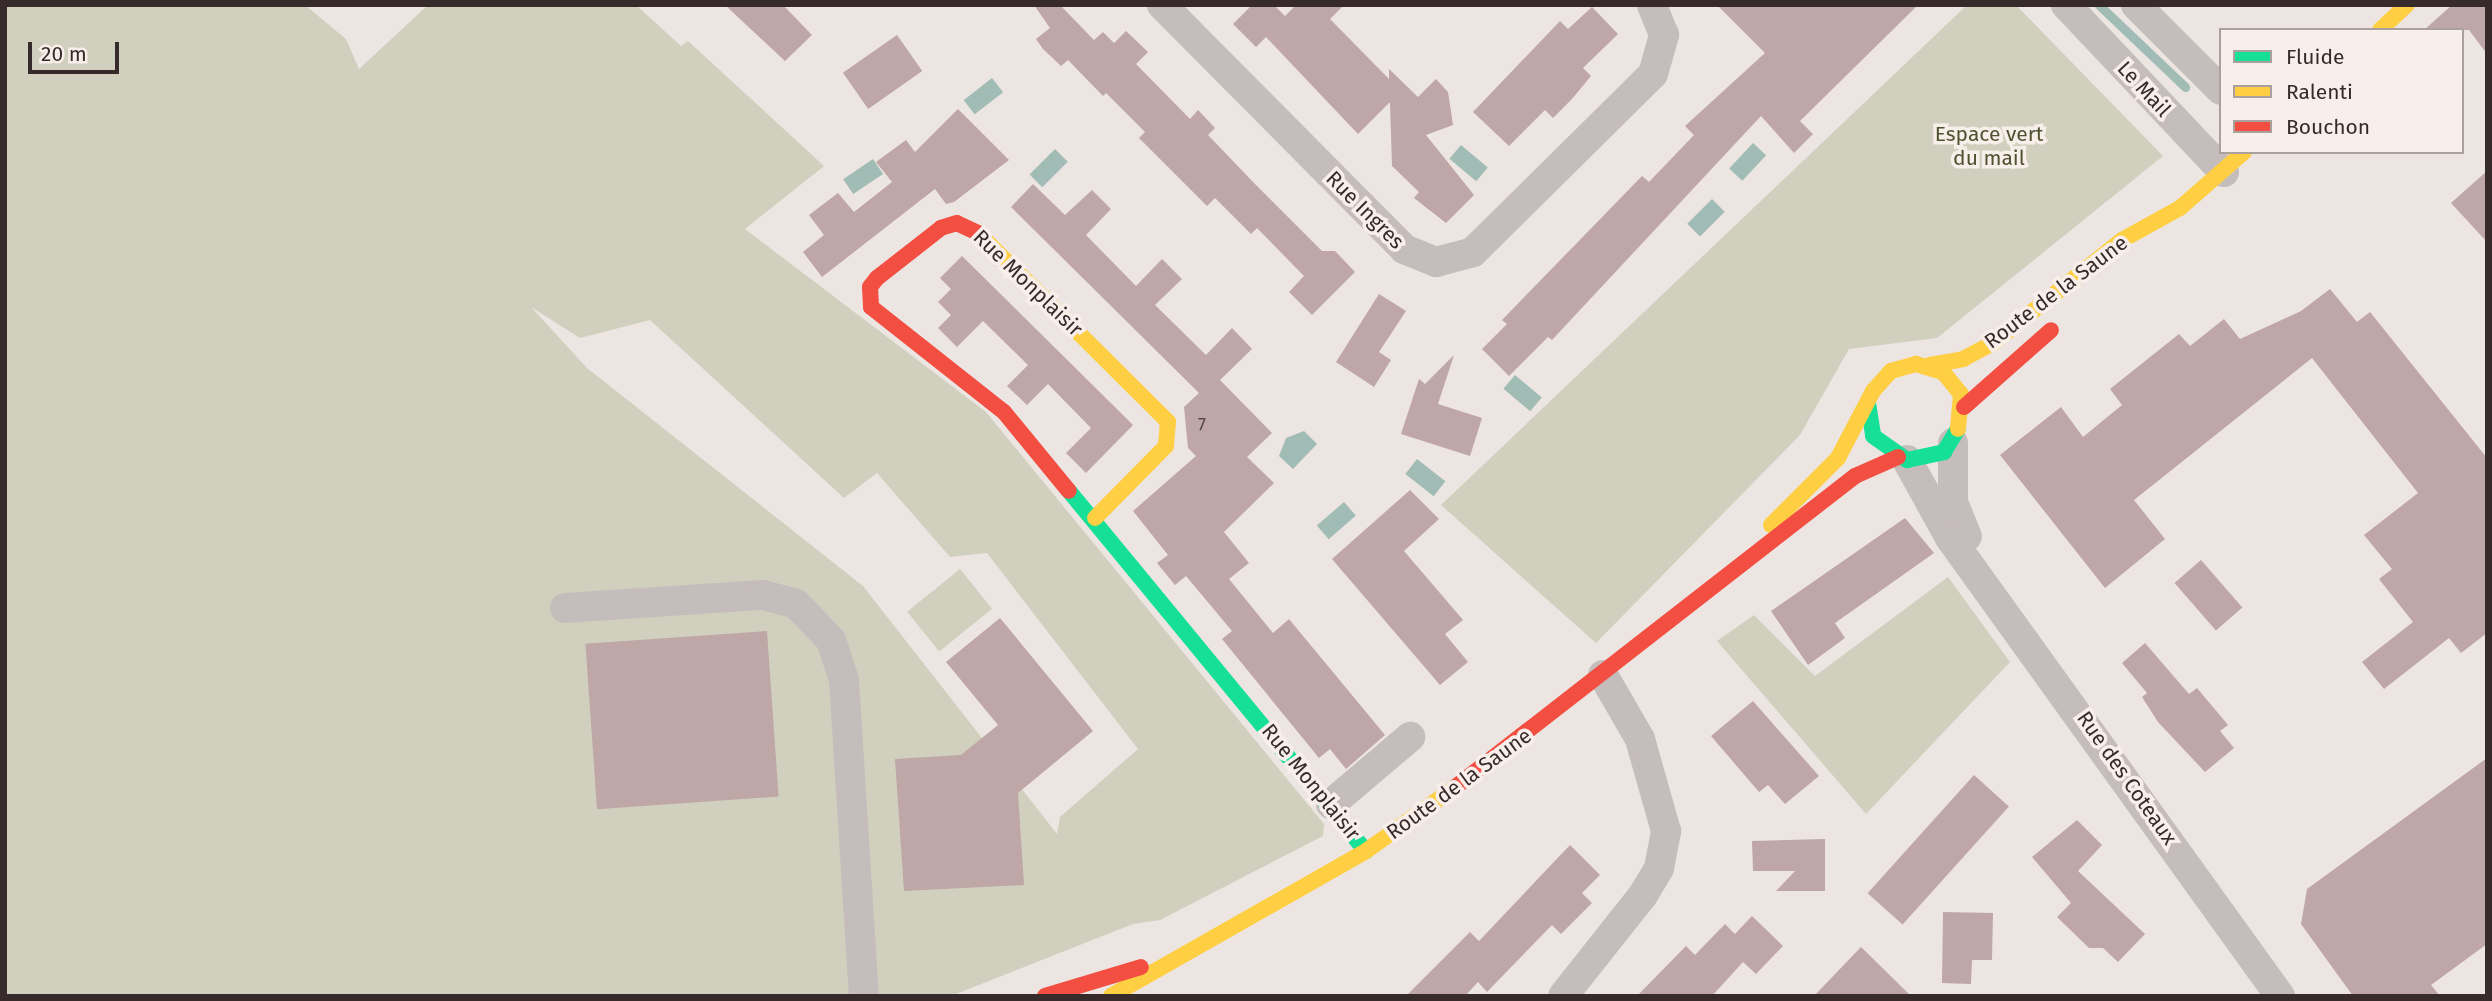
<!DOCTYPE html>
<style>
body{margin:0}
#map{position:relative;width:2492px;height:1001px;overflow:hidden;background:#ece5e2;font-family:"Fira Sans",sans-serif}
div>[style]{position:absolute}
.green>*{inset:0;background:#d1d0be;transform-origin:0 0}
.water>*{inset:0;background:#a0bcb5;transform-origin:0 0}
.stream>*{height:9px;margin:-4.5px;padding:0 4.5px;transform-origin:4.5px;border-radius:4.5px;background:#a0bcb5}
.building>*{inset:0;background:#bea7a6;transform-origin:0 0}
.street>*{height:30px;margin:-15px;padding:0 15px;transform-origin:15px;border-radius:15px;background:#c5bdbb}
.fast>*{height:16px;margin:-8px;padding:0 8px;transform-origin:8px;border-radius:8px;background:#16e098}
.slow>*{height:16px;margin:-8px;padding:0 8px;transform-origin:8px;border-radius:8px;background:#ffcf43}
.jam>*{height:16px;margin:-8px;padding:0 8px;transform-origin:8px;border-radius:8px;background:#f24e42}
span{translate:-50% -50%;white-space:nowrap;text-align:center;line-height:1.15;-webkit-text-stroke:7px #f8eeea;paint-order:stroke}
.number-label{font-size:18px;color:#584a49}
.number-label span{-webkit-text-stroke-width:0}
.street-label{font-size:21px;color:#362b2a}
.park-label{font-size:21px;color:#4e5230}
.frame{position:absolute;inset:0;border:7px solid #362b2a;pointer-events:none}
.legend{position:absolute;left:2219px;top:28px;width:245px;height:126px;box-sizing:border-box;background:#f8eeea;border:2px solid #aaa09d;margin:0;padding:9px 12px;list-style:none;font-size:21px;color:#362b2a}
.legend li{display:flex;align-items:center;gap:14px;height:35px}
.legend b{width:35px;border:2px solid #aaa09d}
.scale{position:absolute;left:28px;top:42px;width:91px;height:32px;box-sizing:border-box;border:4px solid #362b2a;border-top:0;padding-left:9px;font-size:21px;line-height:24px;white-space:nowrap;color:#362b2a;-webkit-text-stroke:5px #f8eeea;paint-order:stroke}
</style>
<div id="map">
<div class="green">
<div style="clip-path:polygon(evenodd,5px 5px,305px 5px,346px 39px,359px 69px,428px 5px,636px 5px,681px 46px,688px 41px,824px 166px,745px 229px,986px 412px,1324px 824px,1323px 836px,1160px 920px,1133px 924px,951px 996px,5px 996px,5px 5px,531px 307px,580px 338px,650px 320px,844px 498px,877px 473px,950px 557px,987px 553px,1138px 749px,1060px 817px,1057px 834px,863px 586px,587px 368px,531px 307px)"></div>
<div style="clip-path:polygon(1967px 5px,2016px 5px,2163px 156px,1937px 338px,1849px 349px,1800px 435px,1596px 643px,1441px 505px)"></div>
<div style="left:960px;top:569px;width:51px;height:68px;rotate:51deg"></div>
<div style="clip-path:polygon(1948px 577px,2010px 662px,1866px 814px,1717px 641px,1754px 615px,1815px 676px)"></div>
</div>
<div class="water">
<div style="left:992px;top:78px;width:18px;height:36px;rotate:52deg"></div>
<div style="left:1753px;top:143px;width:18px;height:35px;rotate:43deg"></div>
<div style="left:1461px;top:145px;width:35px;height:18px;rotate:40deg"></div>
<div style="left:1055px;top:149px;width:18px;height:36px;rotate:45deg"></div>
<div style="left:873px;top:159px;width:18px;height:36px;rotate:56deg"></div>
<div style="left:1712px;top:199px;width:18px;height:35px;rotate:45deg"></div>
<div style="left:1515px;top:375px;width:35px;height:18px;rotate:40deg"></div>
<div style="clip-path:polygon(1304px 431px,1317px 444px,1293px 469px,1279px 456px,1286px 438px)"></div>
<div style="left:1417px;top:459px;width:36px;height:19px;rotate:38deg"></div>
<div style="left:1344px;top:502px;width:18px;height:36px;rotate:49deg"></div>
</div>
<div class="stream">
<div style="left:2099px;top:5px;width:119px;rotate:43.6deg"></div>
</div>
<div class="building">
<div style="clip-path:polygon(725px 5px,783px 5px,812px 35px,785px 61px)"></div>
<div style="clip-path:polygon(1034px 5px,1060px 5px,1094px 40px,1103px 32px,1114px 43px,1126px 31px,1148px 52px,1136px 64px,1190px 119px,1198px 110px,1215px 128px,1208px 135px,1254px 183px,1322px 251px,1335px 251px,1355px 272px,1312px 315px,1289px 292px,1304px 276px,1257px 228px,1251px 234px,1215px 198px,1207px 206px,1139px 138px,1145px 132px,1106px 93px,1103px 96px,1068px 60px,1061px 66px,1043px 49px,1036px 39px,1050px 28px)"></div>
<div style="clip-path:polygon(1252px 5px,1274px 5px,1285px 16px,1296px 5px,1344px 5px,1330px 19px,1389px 79px,1389px 69px,1418px 97px,1436px 79px,1448px 92px,1453px 125px,1426px 135px,1474px 195px,1446px 223px,1414px 198px,1419px 192px,1392px 166px,1390px 102px,1358px 134px,1266px 37px,1256px 47px,1233px 24px)"></div>
<div style="clip-path:polygon(1717px 5px,1918px 5px,1800px 121px,1813px 134px,1794px 153px,1761px 116px,1552px 340px,1548px 337px,1509px 376px,1482px 349px,1507px 324px,1502px 320px,1642px 176px,1649px 182px,1694px 135px,1685px 126px,1765px 53px)"></div>
<div style="clip-path:polygon(2452px 5px,2487px 5px,2487px 54px,2469px 30px,2424px 30px)"></div>
<div style="clip-path:polygon(1592px 7px,1618px 34px,1583px 68px,1591px 76px,1572px 99px,1553px 118px,1545px 110px,1509px 146px,1473px 112px,1560px 21px,1568px 29px)"></div>
<div style="left:897px;top:35px;width:44px;height:66px;rotate:55deg"></div>
<div style="clip-path:polygon(958px 109px,1009px 160px,954px 202px,946px 204px,935px 189px,822px 277px,803px 252px,824px 235px,809px 215px,838px 193px,854px 212px,892px 182px,876px 162px,906px 140px,915px 152px)"></div>
<div style="clip-path:polygon(2487px 171px,2487px 242px,2451px 203px)"></div>
<div style="clip-path:polygon(1033px 184px,1065px 215px,1092px 190px,1111px 209px,1086px 235px,1136px 286px,1162px 259px,1182px 279px,1155px 305px,1206px 355px,1232px 328px,1252px 349px,1220px 380px,1272px 433px,1247px 457px,1274px 483px,1224px 532px,1249px 563px,1229px 579px,1273px 633px,1289px 619px,1385px 735px,1346px 769px,1330px 749px,1319px 758px,1222px 639px,1232px 631px,1186px 576px,1175px 585px,1157px 563px,1168px 555px,1133px 511px,1196px 456px,1188px 448px,1184px 407px,1199px 393px,1011px 207px)"></div>
<div style="clip-path:polygon(962px 256px,1133px 425px,1086px 473px,1066px 453px,1091px 428px,1048px 384px,1027px 405px,1007px 386px,1028px 365px,983px 321px,957px 347px,938px 328px,951px 315px,938px 302px,951px 289px,940px 278px)"></div>
<div style="clip-path:polygon(2330px 289px,2357px 322px,2370px 312px,2487px 458px,2487px 633px,2461px 653px,2449px 638px,2384px 689px,2362px 662px,2413px 622px,2379px 579px,2392px 569px,2364px 535px,2418px 493px,2312px 358px,2134px 500px,2165px 539px,2105px 588px,2000px 455px,2061px 407px,2083px 437px,2122px 405px,2110px 389px,2179px 334px,2190px 346px,2224px 319px,2240px 339px,2301px 311px)"></div>
<div style="clip-path:polygon(1379px 294px,1406px 311px,1379px 352px,1391px 360px,1374px 387px,1336px 362px)"></div>
<div style="clip-path:polygon(1454px 355px,1438px 404px,1482px 418px,1470px 456px,1401px 434px,1419px 379px,1425px 384px)"></div>
<div style="clip-path:polygon(1410px 490px,1439px 519px,1404px 551px,1463px 620px,1445px 634px,1468px 662px,1440px 685px,1332px 559px)"></div>
<div style="clip-path:polygon(1905px 518px,1934px 553px,1835px 623px,1845px 638px,1808px 665px,1771px 611px)"></div>
<div style="left:2201px;top:560px;width:63px;height:35px;rotate:49deg"></div>
<div style="clip-path:polygon(1000px 618px,1093px 731px,1018px 793px,1024px 885px,904px 891px,895px 759px,961px 755px,998px 725px,946px 662px)"></div>
<div style="left:767px;top:631px;width:166px;height:182px;rotate:86deg"></div>
<div style="clip-path:polygon(2145px 643px,2189px 694px,2197px 688px,2228px 725px,2220px 731px,2234px 748px,2205px 772px,2158px 722px,2142px 697px,2147px 693px,2122px 663px)"></div>
<div style="clip-path:polygon(1753px 701px,1819px 776px,1785px 804px,1768px 785px,1759px 792px,1711px 736px)"></div>
<div style="clip-path:polygon(2487px 758px,2487px 944px,2431px 985px,2440px 996px,2353px 996px,2301px 924px,2307px 889px)"></div>
<div style="left:1974px;top:775px;width:47px;height:159px;rotate:42deg"></div>
<div style="clip-path:polygon(2077px 820px,2102px 845px,2078px 871px,2145px 934px,2118px 962px,2103px 948px,2089px 948px,2057px 917px,2071px 903px,2032px 857px)"></div>
<div style="clip-path:polygon(1825px 839px,1825px 891px,1776px 891px,1795px 871px,1753px 871px,1752px 841px)"></div>
<div style="clip-path:polygon(1570px 845px,1600px 875px,1582px 893px,1592px 903px,1561px 934px,1552px 925px,1487px 992px,1478px 982px,1465px 996px,1406px 996px,1470px 932px,1479px 941px)"></div>
<div style="clip-path:polygon(1943px 912px,1993px 913px,1992px 960px,1972px 960px,1971px 984px,1942px 983px)"></div>
<div style="clip-path:polygon(1752px 916px,1783px 946px,1756px 974px,1743px 962px,1712px 996px,1637px 996px,1686px 946px,1695px 955px,1725px 924px,1735px 934px)"></div>
<div style="clip-path:polygon(1861px 947px,1911px 996px,1814px 996px)"></div>
</div>
<div class="street">
<div style="left:1162px;top:5px;width:344px;rotate:45.2deg"></div>
<div style="left:1404px;top:249px;width:35px;rotate:22deg"></div>
<div style="left:1436px;top:262px;width:38px;rotate:-15deg"></div>
<div style="left:1473px;top:252px;width:253px;rotate:-44.7deg"></div>
<div style="left:1653px;top:74px;width:41px;rotate:-74.2deg"></div>
<div style="left:1664px;top:35px;width:32px;rotate:-112deg"></div>
<div style="left:2066px;top:5px;width:230px;rotate:46.6deg"></div>
<div style="left:2136px;top:5px;width:120px;rotate:45deg"></div>
<div style="left:1953px;top:443px;width:59px;rotate:90deg"></div>
<div style="left:1953px;top:502px;width:37px;rotate:68deg"></div>
<div style="left:1907px;top:460px;width:89px;rotate:61.1deg"></div>
<div style="left:1950px;top:538px;width:565px;rotate:54.23deg"></div>
<div style="left:565px;top:608px;width:198px;rotate:-3.8deg"></div>
<div style="left:763px;top:595px;width:34px;rotate:15deg"></div>
<div style="left:796px;top:604px;width:50px;rotate:45.8deg"></div>
<div style="left:831px;top:640px;width:42px;rotate:72deg"></div>
<div style="left:844px;top:680px;width:317px;rotate:86.4deg"></div>
<div style="left:1331px;top:804px;width:104px;rotate:-40.3deg"></div>
<div style="left:1563px;top:996px;width:129px;rotate:-51.6deg"></div>
<div style="left:1643px;top:895px;width:31px;rotate:-59deg"></div>
<div style="left:1659px;top:868px;width:38px;rotate:-79deg"></div>
<div style="left:1666px;top:831px;width:96px;rotate:-105.8deg"></div>
<div style="left:1640px;top:739px;width:74px;rotate:-120deg"></div>
</div>
<div class="fast">
<div style="left:1868px;top:403px;width:33px;rotate:81deg"></div>
<div style="left:1873px;top:436px;width:42px;rotate:35.2deg"></div>
<div style="left:1907px;top:460px;width:38px;rotate:-12deg"></div>
<div style="left:1944px;top:452px;width:27px;rotate:-59deg"></div>
<div style="left:1069px;top:491px;width:467px;rotate:50.5deg"></div>
</div>
<div class="slow">
<div style="left:2380px;top:30px;width:37px;rotate:-43deg"></div>
<div style="left:978px;top:233px;width:268px;rotate:44.8deg"></div>
<div style="left:1168px;top:422px;width:24px;rotate:95deg"></div>
<div style="left:1166px;top:446px;width:101px;rotate:134.6deg"></div>
<div style="left:1930px;top:365px;width:34px;rotate:-10deg"></div>
<div style="left:1963px;top:359px;width:34px;rotate:-28deg"></div>
<div style="left:1993px;top:343px;width:165px;rotate:-38.6deg"></div>
<div style="left:2122px;top:240px;width:66px;rotate:-28.9deg"></div>
<div style="left:2180px;top:208px;width:85px;rotate:-41.2deg"></div>
<div style="left:1771px;top:525px;width:95px;rotate:-45deg"></div>
<div style="left:1838px;top:458px;width:76px;rotate:-62.4deg"></div>
<div style="left:1873px;top:391px;width:27px;rotate:-48deg"></div>
<div style="left:1891px;top:371px;width:26px;rotate:-16deg"></div>
<div style="left:1916px;top:364px;width:28px;rotate:17deg"></div>
<div style="left:1943px;top:372px;width:28px;rotate:51deg"></div>
<div style="left:1961px;top:394px;width:35px;rotate:95deg"></div>
<div style="left:1111px;top:996px;width:293px;rotate:-29.6deg"></div>
<div style="left:1366px;top:851px;width:108px;rotate:-35.6deg"></div>
</div>
<div class="jam">
<div style="left:978px;top:233px;width:23px;rotate:-155deg"></div>
<div style="left:957px;top:223px;width:17px;rotate:163deg"></div>
<div style="left:941px;top:228px;width:81px;rotate:142deg"></div>
<div style="left:877px;top:278px;width:11px;rotate:128deg"></div>
<div style="left:870px;top:287px;width:20px;rotate:87deg"></div>
<div style="left:871px;top:307px;width:169px;rotate:38.3deg"></div>
<div style="left:1004px;top:412px;width:102px;rotate:50.6deg"></div>
<div style="left:1964px;top:407px;width:116px;rotate:-41.5deg"></div>
<div style="left:1454px;top:788px;width:508px;rotate:-37.88deg"></div>
<div style="left:1855px;top:476px;width:47px;rotate:-23.8deg"></div>
<div style="left:1045px;top:996px;width:100px;rotate:-16.8deg"></div>
</div>
<div class="number-label">
<span style="left:1202px;top:425px">7</span>
</div>
<div class="street-label">
<span style="left:2144px;top:89px;rotate:47deg">Le Mail</span>
<span style="left:1365px;top:210px;rotate:45deg">Rue Ingres</span>
<span style="left:1028px;top:283px;rotate:44deg">Rue Monplaisir</span>
<span style="left:2056px;top:292px;rotate:-37deg">Route de la Saune</span>
<span style="left:2127px;top:778px;rotate:55deg">Rue des Coteaux</span>
<span style="left:1311px;top:782px;rotate:51deg">Rue Monplaisir</span>
<span style="left:1459px;top:784px;rotate:-36deg">Route de la Saune</span>
</div>
<div class="park-label">
<span style="left:1989px;top:146px">Espace vert<br>du mail</span>
</div>
<div class="frame"></div>
<ul class="legend">
<li><b style="height:9px;background:#16e098"></b>Fluide</li>
<li><b style="height:9px;background:#ffcf43"></b>Ralenti</li>
<li><b style="height:9px;background:#f24e42"></b>Bouchon</li>
</ul>
<div class="scale">20 m</div>
</div>
